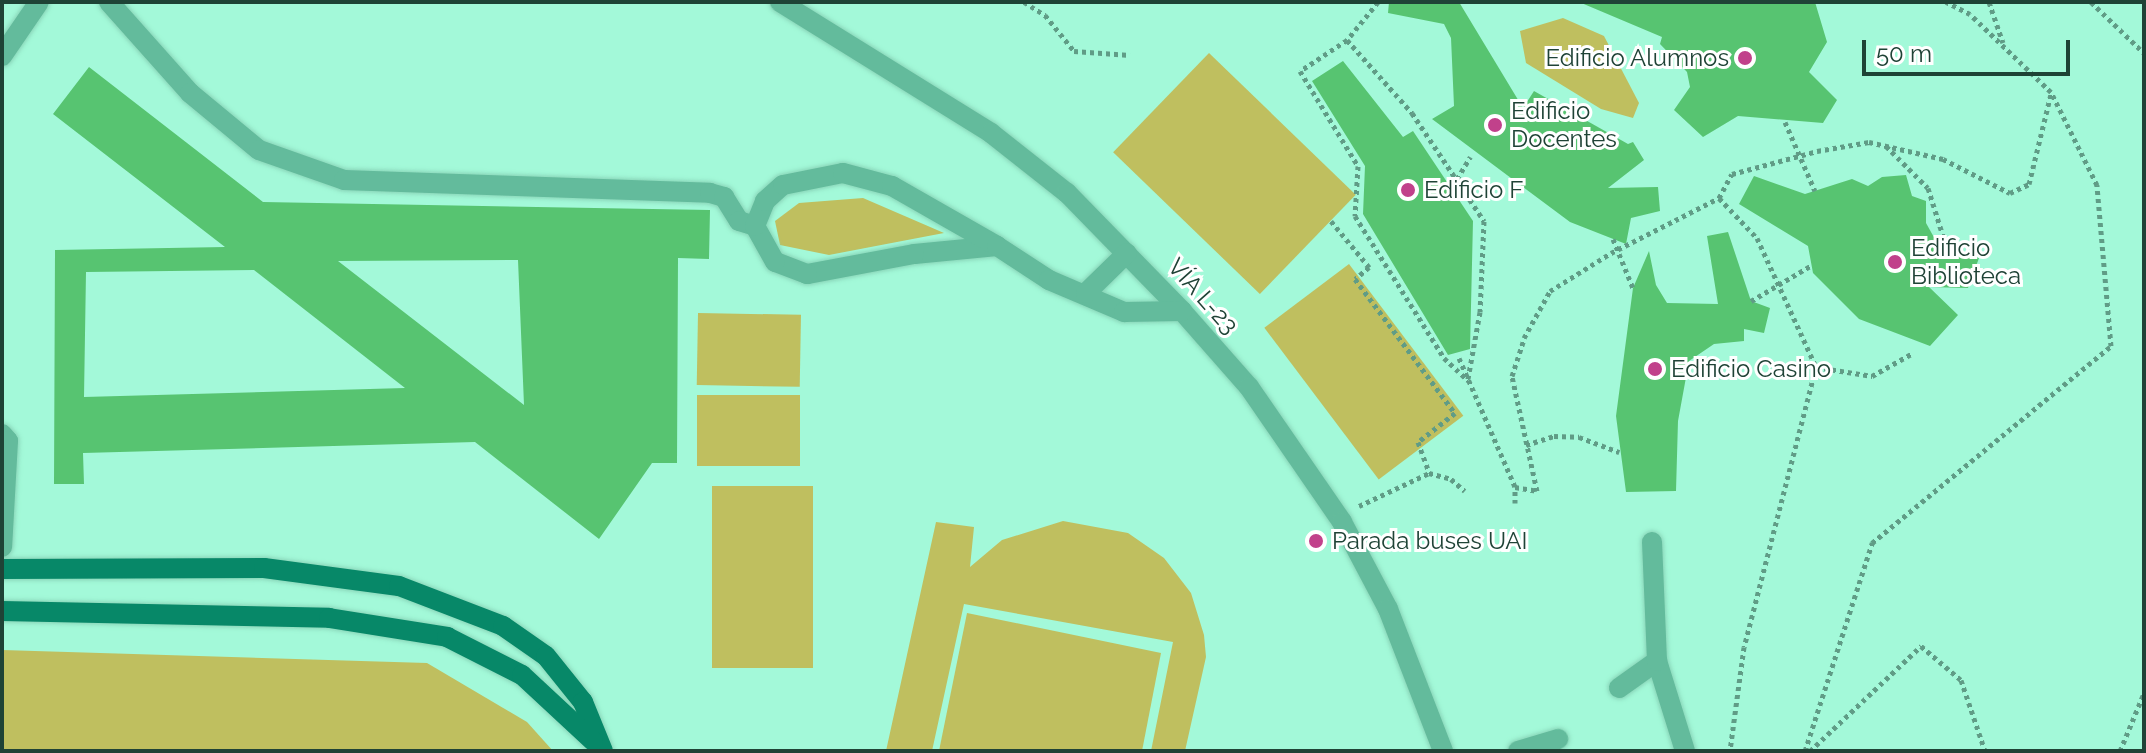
<!DOCTYPE html>
<meta charset="utf-8">
<style>
body{margin:0}
#map{position:relative;width:2146px;height:753px;overflow:hidden;background:#a3f9d9;font-family:Raleway,sans-serif}
div>[style]{position:absolute}
.green>*{inset:0;background:#bfbf5f;transform-origin:0 0}
.building>*{inset:0;background:#57c471}
.path>*{height:5px;margin-top:-2.5px;transform-origin:0;background:repeating-linear-gradient(90deg,#609c86 0 4px,transparent 0 8px)}
.roads{filter:drop-shadow(0 0 2px #89d5b8) drop-shadow(0 0 2px #89d5b8)}
.minor>*{height:20px;margin:-10px;padding:0 10px;transform-origin:10px;border-radius:10px;background:#63bb9c}
.major>*{height:20px;margin:-10px;padding:0 10px;transform-origin:10px;border-radius:10px;background:#078868}
.path-bridge>*{height:5px;margin-top:-2.5px;transform-origin:0;background:repeating-linear-gradient(90deg,#609c86 0 4px,transparent 0 8px)}
.dots>*{width:22px;height:22px;translate:-50% -50%;box-sizing:border-box;border:4px solid #fff;border-radius:50%}
span{translate:-50% -50%;white-space:nowrap;text-align:center;line-height:1.15;-webkit-text-stroke:6px #fff;paint-order:stroke}
.poi-label{font-size:24px;color:#1f4336}
.right{translate:-100% -50%;text-align:right}
.left{translate:0 -50%;text-align:left}
.street-label{font-size:24px;color:#1f4336}
.frame{position:absolute;inset:0;border:4px solid #1f4336;pointer-events:none}
.scale{position:absolute;left:1862px;top:40px;width:208px;height:36px;box-sizing:border-box;border:4px solid #1f4336;border-top:0;padding-left:10px;font-size:24px;line-height:28px;white-space:nowrap;color:#1f4336;-webkit-text-stroke:6px #fff;paint-order:stroke}
</style>
<div id="map">
<div class="green">
<div style="clip-path:polygon(1563px 18px,1604px 36px,1639px 103px,1633px 118px,1601px 109px,1526px 63px,1520px 31px)"></div>
<div style="left:1209px;top:53px;width:204px;height:138px;rotate:44deg"></div>
<div style="clip-path:polygon(863px 198px,944px 233px,829px 255px,780px 245px,775px 221px,799px 203px)"></div>
<div style="left:1349px;top:264px;width:190px;height:106px;rotate:53deg"></div>
<div style="left:698px;top:313px;width:103px;height:72px;rotate:1deg"></div>
<div style="left:697px;top:395px;width:103px;height:71px"></div>
<div style="left:712px;top:486px;width:101px;height:182px"></div>
<div style="clip-path:polygon(936px 522px,974px 527px,970px 567px,1002px 540px,1063px 521px,1128px 533px,1164px 558px,1191px 593px,1204px 635px,1206px 657px,1185px 751px,1151px 751px,1173px 642px,964px 604px,932px 751px,886px 751px)"></div>
<div style="clip-path:polygon(967px 613px,1161px 653px,1142px 751px,939px 751px)"></div>
<div style="clip-path:polygon(2px 650px,427px 663px,527px 722px,553px 751px,2px 751px)"></div>
</div>
<div class="building">
<div style="clip-path:polygon(1389px 2px,1459px 2px,1523px 108px,1534px 91px,1628px 144px,1633px 142px,1644px 160px,1608px 188px,1658px 187px,1660px 211px,1631px 218px,1626px 244px,1570px 222px,1432px 119px,1454px 106px,1451px 38px,1444px 24px,1388px 13px)"></div>
<div style="clip-path:polygon(1579px 2px,1815px 2px,1827px 42px,1809px 72px,1837px 100px,1823px 123px,1738px 116px,1703px 137px,1674px 110px,1690px 87px,1687px 72px,1660px 44px,1662px 37px)"></div>
<div style="clip-path:polygon(1343px 61px,1403px 137px,1413px 131px,1473px 221px,1470px 349px,1448px 355px,1363px 214px,1365px 166px,1312px 81px)"></div>
<div style="clip-path:polygon(evenodd,89px 67px,263px 202px,710px 210px,709px 259px,678px 258px,677px 463px,652px 463px,599px 539px,475px 442px,83px 453px,84px 484px,54px 484px,55px 250px,225px 247px,53px 114px,89px 67px,518px 260px,524px 405px,338px 261px,518px 260px,89px 67px,254px 270px,405px 388px,84px 397px,86px 272px,254px 270px)"></div>
<div style="clip-path:polygon(1906px 175px,1912px 196px,1926px 201px,1926px 223px,1936px 241px,1979px 258px,1968px 288px,1929px 287px,1958px 315px,1930px 346px,1859px 319px,1813px 273px,1808px 246px,1739px 204px,1754px 176px,1805px 194px,1852px 179px,1868px 186px,1882px 177px)"></div>
<div style="clip-path:polygon(1728px 232px,1751px 301px,1770px 308px,1764px 333px,1744px 329px,1744px 341px,1714px 344px,1689px 361px,1678px 421px,1676px 491px,1626px 492px,1616px 416px,1633px 288px,1649px 251px,1656px 285px,1667px 303px,1718px 304px,1707px 236px)"></div>
</div>
<div class="path">
<div style="left:1024px;top:2px;width:25px;rotate:32deg"></div>
<div style="left:1045px;top:15px;width:46px;rotate:51.1deg"></div>
<div style="left:1074px;top:51px;width:56px;rotate:4.1deg"></div>
<div style="left:1378px;top:2px;width:49px;rotate:129.2deg"></div>
<div style="left:1347px;top:40px;width:56px;rotate:146.6deg"></div>
<div style="left:1300px;top:71px;width:111px;rotate:58.6deg"></div>
<div style="left:1358px;top:166px;width:50px;rotate:93.4deg"></div>
<div style="left:1355px;top:216px;width:168px;rotate:57.9deg"></div>
<div style="left:1444px;top:358px;width:33px;rotate:43deg"></div>
<div style="left:1989px;top:2px;width:43px;rotate:71.1deg"></div>
<div style="left:2091px;top:2px;width:74px;rotate:43.9deg"></div>
<div style="left:1347px;top:40px;width:98px;rotate:48.3deg"></div>
<div style="left:1412px;top:113px;width:130px;rotate:56.3deg"></div>
<div style="left:1484px;top:221px;width:91px;rotate:92.5deg"></div>
<div style="left:1480px;top:312px;width:68px;rotate:100.2deg"></div>
<div style="left:1886px;top:146px;width:59px;rotate:45deg"></div>
<div style="left:1928px;top:188px;width:53px;rotate:72.6deg"></div>
<div style="left:1457px;top:179px;width:26px;rotate:-59deg"></div>
<div style="left:1719px;top:198px;width:55px;rotate:46.5deg"></div>
<div style="left:1757px;top:238px;width:142px;rotate:65.4deg"></div>
<div style="left:1816px;top:367px;width:289px;rotate:104.4deg"></div>
<div style="left:1744px;top:647px;width:105px;rotate:97.7deg"></div>
<div style="left:1331px;top:221px;width:60px;rotate:50.4deg"></div>
<div style="left:1369px;top:267px;width:18px;rotate:139deg"></div>
<div style="left:1355px;top:279px;width:167px;rotate:53.3deg"></div>
<div style="left:1455px;top:413px;width:47px;rotate:141.9deg"></div>
<div style="left:1418px;top:442px;width:33px;rotate:70deg"></div>
<div style="left:1459px;top:358px;width:141px;rotate:66.5deg"></div>
<div style="left:1816px;top:367px;width:57px;rotate:9.1deg"></div>
<div style="left:1872px;top:376px;width:47px;rotate:-29.3deg"></div>
<div style="left:1526px;top:445px;width:29px;rotate:-18deg"></div>
<div style="left:1554px;top:436px;width:25px;rotate:2deg"></div>
<div style="left:1579px;top:437px;width:43px;rotate:20.6deg"></div>
<div style="left:1515px;top:503px;width:16px;rotate:-90deg"></div>
<div style="left:1515px;top:487px;width:22px;rotate:10deg"></div>
<div style="left:1537px;top:491px;width:118px;rotate:-102.3deg"></div>
<div style="left:1512px;top:376px;width:40px;rotate:-72deg"></div>
<div style="left:1524px;top:338px;width:54px;rotate:-61deg"></div>
<div style="left:1550px;top:291px;width:72px;rotate:-31.9deg"></div>
<div style="left:1611px;top:253px;width:121px;rotate:-27deg"></div>
<div style="left:1719px;top:198px;width:27px;rotate:-62deg"></div>
<div style="left:1732px;top:174px;width:88px;rotate:-15.1deg"></div>
<div style="left:1817px;top:151px;width:53px;rotate:-9.8deg"></div>
<div style="left:1869px;top:142px;width:76px;rotate:12.9deg"></div>
<div style="left:1943px;top:159px;width:75px;rotate:26.9deg"></div>
<div style="left:2010px;top:193px;width:21px;rotate:-25deg"></div>
<div style="left:2029px;top:184px;width:93px;rotate:-76.3deg"></div>
<div style="left:1359px;top:506px;width:77px;rotate:-25.2deg"></div>
<div style="left:1429px;top:473px;width:23px;rotate:15deg"></div>
<div style="left:1451px;top:479px;width:18px;rotate:41deg"></div>
<div style="left:1805px;top:751px;width:219px;rotate:-72.1deg"></div>
<div style="left:1872px;top:543px;width:310px;rotate:-39.5deg"></div>
<div style="left:2111px;top:346px;width:162px;rotate:-95deg"></div>
<div style="left:2097px;top:185px;width:104px;rotate:-116.3deg"></div>
<div style="left:2051px;top:92px;width:112px;rotate:-136.1deg"></div>
<div style="left:1970px;top:14px;width:27px;rotate:-153deg"></div>
<div style="left:1810px;top:751px;width:153px;rotate:-43.4deg"></div>
<div style="left:1921px;top:646px;width:52px;rotate:40.4deg"></div>
<div style="left:1961px;top:680px;width:75px;rotate:71.3deg"></div>
<div style="left:2120px;top:751px;width:63px;rotate:-67.5deg"></div>
</div>
<div class="roads">
<div class="minor">
<div style="left:109px;top:2px;width:122px;rotate:48.3deg"></div>
<div style="left:190px;top:93px;width:89px;rotate:39.6deg"></div>
<div style="left:259px;top:150px;width:90px;rotate:19.4deg"></div>
<div style="left:344px;top:180px;width:366px;rotate:2deg"></div>
<div style="left:710px;top:193px;width:15px;rotate:16deg"></div>
<div style="left:724px;top:197px;width:28px;rotate:58deg"></div>
<div style="left:739px;top:221px;width:17px;rotate:17deg"></div>
<div style="left:780px;top:2px;width:248px;rotate:31.8deg"></div>
<div style="left:991px;top:133px;width:97px;rotate:38.3deg"></div>
<div style="left:1067px;top:193px;width:165px;rotate:45.7deg"></div>
<div style="left:1182px;top:311px;width:101px;rotate:48.6deg"></div>
<div style="left:1249px;top:387px;width:164px;rotate:55.4deg"></div>
<div style="left:1342px;top:522px;width:98px;rotate:62.1deg"></div>
<div style="left:1388px;top:609px;width:152px;rotate:68.8deg"></div>
<div style="left:2px;top:56px;width:65px;rotate:-55.6deg"></div>
<div style="left:997px;top:246px;width:83px;rotate:174.5deg"></div>
<div style="left:914px;top:254px;width:109px;rotate:169.4deg"></div>
<div style="left:807px;top:274px;width:34px;rotate:-159deg"></div>
<div style="left:775px;top:262px;width:41px;rotate:-119.1deg"></div>
<div style="left:755px;top:226px;width:27px;rotate:-68deg"></div>
<div style="left:765px;top:201px;width:24px;rotate:-42deg"></div>
<div style="left:783px;top:185px;width:61px;rotate:-11.3deg"></div>
<div style="left:843px;top:173px;width:51px;rotate:14.9deg"></div>
<div style="left:892px;top:186px;width:121px;rotate:29.7deg"></div>
<div style="left:997px;top:246px;width:62px;rotate:33.2deg"></div>
<div style="left:1049px;top:280px;width:82px;rotate:23.1deg"></div>
<div style="left:1124px;top:312px;width:58px;rotate:-1deg"></div>
<div style="left:1086px;top:293px;width:57px;rotate:-44.3deg"></div>
<div style="left:2px;top:434px;width:9px;rotate:49deg"></div>
<div style="left:8px;top:441px;width:106px;rotate:93.2deg"></div>
<div style="left:1657px;top:661px;width:94px;rotate:72.7deg"></div>
<div style="left:1619px;top:688px;width:47px;rotate:-35.4deg"></div>
<div style="left:1657px;top:661px;width:119px;rotate:-92.4deg"></div>
<div style="left:1518px;top:751px;width:42px;rotate:-16.7deg"></div>
</div>
<div class="major">
<div style="left:2px;top:569px;width:262px;rotate:-0.2deg"></div>
<div style="left:264px;top:568px;width:136px;rotate:7.6deg"></div>
<div style="left:399px;top:586px;width:111px;rotate:21deg"></div>
<div style="left:503px;top:626px;width:52px;rotate:34.9deg"></div>
<div style="left:546px;top:656px;width:59px;rotate:51.2deg"></div>
<div style="left:583px;top:702px;width:53px;rotate:67.8deg"></div>
<div style="left:2px;top:611px;width:327px;rotate:1.2deg"></div>
<div style="left:329px;top:618px;width:120px;rotate:9.1deg"></div>
<div style="left:447px;top:637px;width:84px;rotate:26.9deg"></div>
<div style="left:522px;top:675px;width:97px;rotate:42.9deg"></div>
</div>
</div>
<div class="path-bridge">
<div style="left:1785px;top:122px;width:75px;rotate:66.5deg"></div>
<div style="left:1613px;top:239px;width:53px;rotate:67.8deg"></div>
<div style="left:1751px;top:301px;width:71px;rotate:-30.5deg"></div>
</div>
<div class="dots">
<div style="left:1745px;top:58px;background:#c1418b"></div>
<div style="left:1495px;top:125px;background:#c1418b"></div>
<div style="left:1408px;top:190px;background:#c1418b"></div>
<div style="left:1895px;top:262px;background:#c1418b"></div>
<div style="left:1655px;top:369px;background:#c1418b"></div>
<div style="left:1316px;top:541px;background:#c1418b"></div>
</div>
<div class="poi-label">
<span class="right" style="left:1729px;top:58px">Edificio Alumnos</span>
<span class="left" style="left:1511px;top:125px">Edificio<br>Docentes</span>
<span class="left" style="left:1424px;top:190px">Edificio F</span>
<span class="left" style="left:1911px;top:262px">Edificio<br>Biblioteca</span>
<span class="left" style="left:1671px;top:369px">Edificio Casino</span>
<span class="left" style="left:1332px;top:541px">Parada buses UAI</span>
</div>
<div class="street-label">
<span style="left:1203px;top:296px;rotate:48deg">VÍA L-23</span>
</div>
<div class="frame"></div>
<div class="scale">50 m</div>
</div>
